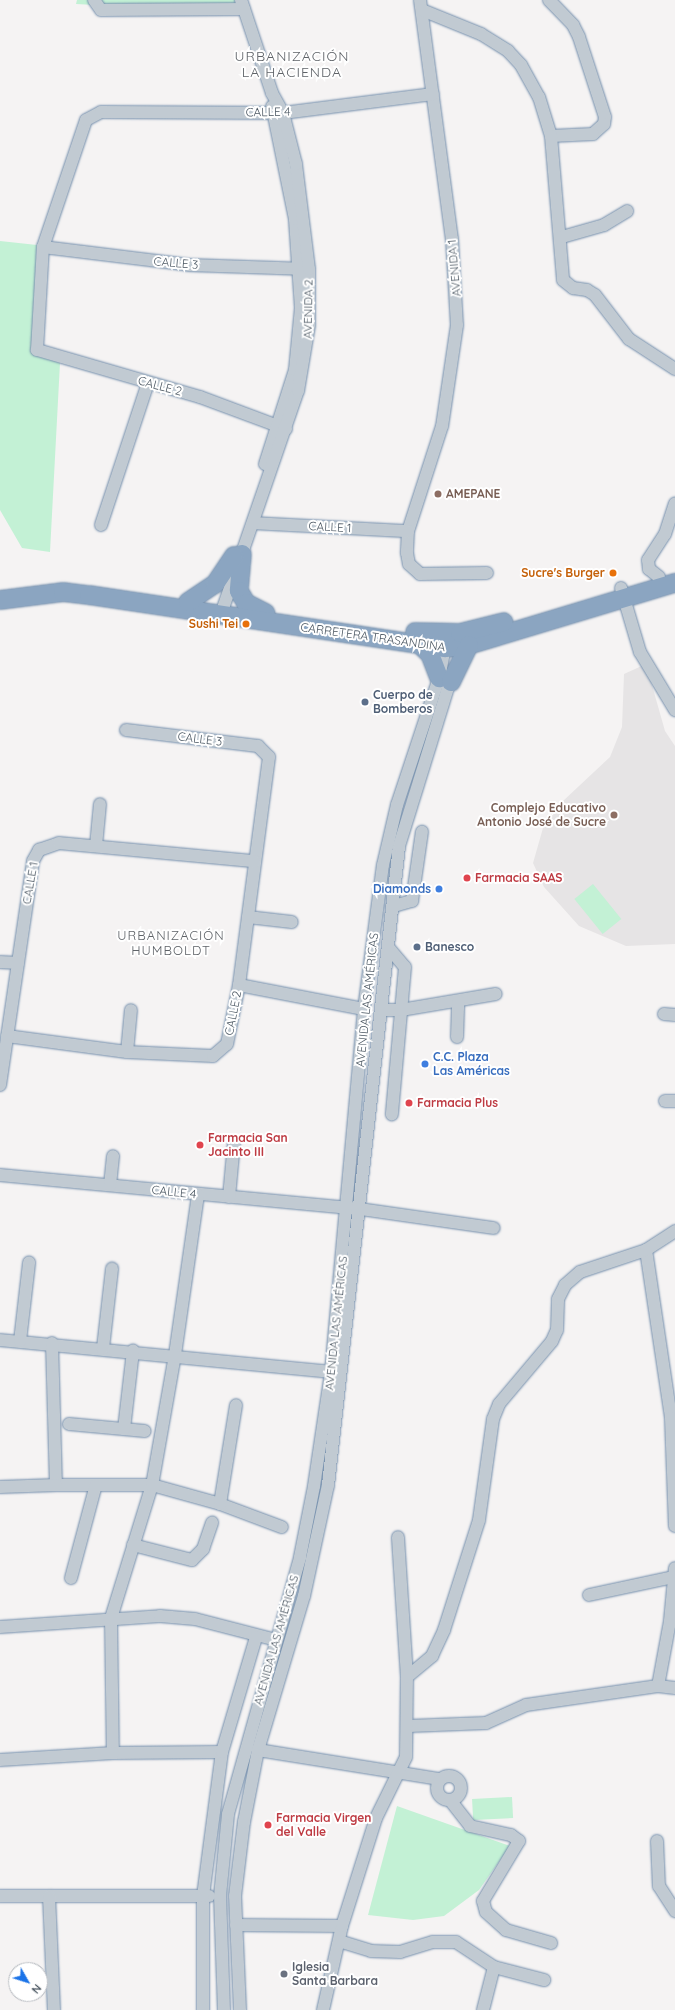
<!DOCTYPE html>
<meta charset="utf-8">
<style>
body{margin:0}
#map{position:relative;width:675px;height:2010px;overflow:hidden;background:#f5f3f3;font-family:Quicksand,sans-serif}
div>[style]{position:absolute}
.education>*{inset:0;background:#e6e4e5}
.green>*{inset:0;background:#c3f1d5;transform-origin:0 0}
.roads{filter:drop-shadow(0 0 1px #7690ad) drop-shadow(0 0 1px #7690ad)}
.minor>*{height:12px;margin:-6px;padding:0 6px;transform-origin:6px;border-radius:6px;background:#c1cad2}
.minor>.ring{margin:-6px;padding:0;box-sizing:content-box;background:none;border:12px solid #c1cad2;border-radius:50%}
.highway>*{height:18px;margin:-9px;padding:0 9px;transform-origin:9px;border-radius:9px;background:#8ba5c1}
.dots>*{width:11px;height:11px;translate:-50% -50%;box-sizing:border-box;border:2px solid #fff;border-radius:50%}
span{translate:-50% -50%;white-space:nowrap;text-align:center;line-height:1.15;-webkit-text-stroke:4px #fff;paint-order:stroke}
.street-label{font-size:12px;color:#4a5661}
.education-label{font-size:12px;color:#785e54;font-weight:700}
.left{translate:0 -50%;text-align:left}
.right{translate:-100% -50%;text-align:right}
.food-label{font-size:12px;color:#c56008;font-weight:700}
.service-label{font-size:12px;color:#4e5e75;font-weight:700}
.health-label{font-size:12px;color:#be3a42;font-weight:700}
.shop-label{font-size:12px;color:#366cbe;font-weight:700}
.worship-label{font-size:12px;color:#5b616d;font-weight:700}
.neighbourhood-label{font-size:13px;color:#5f6368;letter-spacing:1px}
.quarter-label{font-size:14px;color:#5f6368;letter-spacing:1px}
.north{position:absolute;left:8px;top:1962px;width:40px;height:40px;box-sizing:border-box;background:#fff;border:1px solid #b7bbc0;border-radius:50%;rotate:129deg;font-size:11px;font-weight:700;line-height:16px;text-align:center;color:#4a5661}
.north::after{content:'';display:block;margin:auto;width:14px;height:18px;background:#1a73e8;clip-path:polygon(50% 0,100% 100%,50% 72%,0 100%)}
</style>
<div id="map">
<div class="education">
<div style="clip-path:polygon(646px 664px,665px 731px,675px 746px,675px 944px,626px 946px,579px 926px,544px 887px,533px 863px,543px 828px,563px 801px,610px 757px,622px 727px,624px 674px)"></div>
</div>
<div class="green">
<div style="clip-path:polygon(77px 0,239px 0,233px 5px,113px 6px,76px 4px)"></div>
<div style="clip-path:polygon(0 241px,37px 245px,33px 345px,35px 353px,60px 363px,50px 552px,22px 548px,0 510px)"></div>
<div style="left:593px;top:884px;width:45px;height:24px;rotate:51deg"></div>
<div style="left:512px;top:1797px;width:21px;height:40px;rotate:87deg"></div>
<div style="clip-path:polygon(397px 1806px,510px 1846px,479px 1890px,444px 1916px,413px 1920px,368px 1915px)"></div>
</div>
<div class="roads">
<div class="minor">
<div style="left:94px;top:0;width:12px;rotate:55deg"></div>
<div style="left:101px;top:10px;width:143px;rotate:-0.4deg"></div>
<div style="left:420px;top:0;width:241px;rotate:82.4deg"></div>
<div style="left:452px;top:239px;width:86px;rotate:86.7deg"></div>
<div style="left:457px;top:325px;width:102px;rotate:98.4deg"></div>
<div style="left:442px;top:426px;width:110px;rotate:107.9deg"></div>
<div style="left:408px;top:531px;width:22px;rotate:93deg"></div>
<div style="left:407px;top:553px;width:11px;rotate:80deg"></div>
<div style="left:409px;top:564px;width:15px;rotate:42deg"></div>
<div style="left:420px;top:574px;width:67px;rotate:-0.9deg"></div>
<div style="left:549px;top:0;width:35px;rotate:46deg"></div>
<div style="left:573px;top:25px;width:13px;rotate:63deg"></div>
<div style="left:579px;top:37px;width:84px;rotate:72deg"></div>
<div style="left:605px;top:117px;width:7px;rotate:98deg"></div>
<div style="left:604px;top:124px;width:15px;rotate:138deg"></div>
<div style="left:593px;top:134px;width:42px;rotate:177.3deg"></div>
<div style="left:422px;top:10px;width:64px;rotate:22.1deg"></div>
<div style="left:481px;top:34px;width:32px;rotate:32deg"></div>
<div style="left:508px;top:51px;width:19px;rotate:47deg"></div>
<div style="left:521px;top:65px;width:37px;rotate:61deg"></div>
<div style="left:539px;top:97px;width:41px;rotate:72.9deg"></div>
<div style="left:551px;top:136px;width:144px;rotate:85.2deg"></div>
<div style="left:563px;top:280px;width:13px;rotate:39deg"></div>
<div style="left:573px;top:288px;width:14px;rotate:8deg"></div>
<div style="left:587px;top:290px;width:9px;rotate:32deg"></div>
<div style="left:595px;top:295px;width:56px;rotate:52.3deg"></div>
<div style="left:629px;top:339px;width:55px;rotate:33.1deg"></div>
<div style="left:562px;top:237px;width:44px;rotate:-15.9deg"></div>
<div style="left:604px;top:225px;width:27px;rotate:-31deg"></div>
<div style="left:43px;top:247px;width:147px;rotate:7deg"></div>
<div style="left:189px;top:265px;width:118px;rotate:1.9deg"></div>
<div style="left:286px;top:429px;width:92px;rotate:-159.6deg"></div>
<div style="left:200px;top:397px;width:170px;rotate:-163.9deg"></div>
<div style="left:37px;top:350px;width:103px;rotate:-86.7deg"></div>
<div style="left:43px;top:247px;width:134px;rotate:-71.3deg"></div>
<div style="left:86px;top:120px;width:17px;rotate:-28deg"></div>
<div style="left:101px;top:112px;width:182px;rotate:0.3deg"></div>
<div style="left:283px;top:113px;width:151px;rotate:-7.2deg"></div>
<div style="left:265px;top:464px;width:99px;rotate:-72.3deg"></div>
<div style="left:295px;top:370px;width:62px;rotate:-84.5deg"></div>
<div style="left:301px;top:308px;width:89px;rotate:-93.9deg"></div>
<div style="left:295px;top:219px;width:115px;rotate:-101.5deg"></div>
<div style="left:253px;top:523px;width:155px;rotate:3deg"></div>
<div style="left:101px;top:525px;width:150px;rotate:-71.7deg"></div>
<div style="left:659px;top:577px;width:13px;rotate:-141deg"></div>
<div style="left:649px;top:569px;width:9px;rotate:-96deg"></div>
<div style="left:648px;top:560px;width:31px;rotate:-57deg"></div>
<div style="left:665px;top:534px;width:32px;rotate:-72deg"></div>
<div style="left:621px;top:588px;width:67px;rotate:73.5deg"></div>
<div style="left:640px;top:652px;width:68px;rotate:58.9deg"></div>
<div style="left:221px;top:614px;width:236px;rotate:-71deg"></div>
<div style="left:298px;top:391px;width:67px;rotate:-80.5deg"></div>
<div style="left:309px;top:325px;width:56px;rotate:-90deg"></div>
<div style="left:309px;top:269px;width:106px;rotate:-97.1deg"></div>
<div style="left:296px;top:164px;width:53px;rotate:-104.3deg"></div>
<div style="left:283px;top:113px;width:23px;rotate:-119deg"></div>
<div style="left:272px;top:93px;width:98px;rotate:-108.4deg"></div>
<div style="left:96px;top:846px;width:42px;rotate:-84.6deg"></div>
<div style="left:394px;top:906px;width:19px;rotate:-16deg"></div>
<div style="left:412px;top:901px;width:70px;rotate:-81.8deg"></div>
<div style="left:248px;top:917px;width:44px;rotate:6.5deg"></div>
<div style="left:388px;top:947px;width:26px;rotate:50deg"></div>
<div style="left:405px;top:967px;width:148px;rotate:95.1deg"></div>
<div style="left:0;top:962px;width:18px;rotate:3deg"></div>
<div style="left:239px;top:985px;width:127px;rotate:10.9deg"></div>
<div style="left:381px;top:1010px;width:20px"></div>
<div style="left:401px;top:1010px;width:96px;rotate:-9.6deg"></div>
<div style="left:664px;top:1014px;width:11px;rotate:5deg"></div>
<div style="left:7px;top:1036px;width:121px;rotate:7.6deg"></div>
<div style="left:127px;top:1052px;width:86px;rotate:2.7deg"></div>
<div style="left:213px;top:1056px;width:18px;rotate:-41deg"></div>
<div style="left:227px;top:1044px;width:60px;rotate:-78.5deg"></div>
<div style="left:239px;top:985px;width:230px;rotate:-82.5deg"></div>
<div style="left:269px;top:757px;width:16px;rotate:-135deg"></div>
<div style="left:258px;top:746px;width:133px;rotate:-173.1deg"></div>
<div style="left:457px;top:1037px;width:36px;rotate:-88deg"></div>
<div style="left:127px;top:1052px;width:42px;rotate:-84.6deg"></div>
<div style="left:0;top:1085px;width:226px;rotate:-81.6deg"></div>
<div style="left:33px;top:861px;width:13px;rotate:-61deg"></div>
<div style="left:39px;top:850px;width:21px;rotate:-19deg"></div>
<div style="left:59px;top:843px;width:196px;rotate:5.3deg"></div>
<div style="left:665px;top:1101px;width:10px"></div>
<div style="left:0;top:1175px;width:362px;rotate:5.4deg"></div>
<div style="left:360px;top:1209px;width:135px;rotate:8.1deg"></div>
<div style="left:110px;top:1185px;width:29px;rotate:-84deg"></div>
<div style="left:198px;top:1195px;width:162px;rotate:98.2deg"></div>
<div style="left:175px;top:1355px;width:132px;rotate:100deg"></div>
<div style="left:152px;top:1485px;width:139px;rotate:107.1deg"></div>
<div style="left:111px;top:1618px;width:135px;rotate:89.2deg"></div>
<div style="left:113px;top:1753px;width:109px;rotate:-0.5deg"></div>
<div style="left:229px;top:1197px;width:54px;rotate:-84.7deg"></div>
<div style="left:646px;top:1250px;width:170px;rotate:81.5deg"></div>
<div style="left:671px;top:1418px;width:108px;rotate:87.9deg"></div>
<div style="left:0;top:1340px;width:333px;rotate:5.5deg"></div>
<div style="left:20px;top:1341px;width:79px;rotate:-83.4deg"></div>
<div style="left:52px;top:1343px;width:142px;rotate:88.4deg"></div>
<div style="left:56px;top:1485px;width:96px"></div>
<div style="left:152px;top:1485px;width:71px;rotate:15.6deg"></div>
<div style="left:220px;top:1504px;width:66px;rotate:20.4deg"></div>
<div style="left:103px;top:1348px;width:80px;rotate:-83.5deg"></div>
<div style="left:69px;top:1424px;width:76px;rotate:5.3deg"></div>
<div style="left:124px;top:1429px;width:79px;rotate:-83.4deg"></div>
<div style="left:0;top:1487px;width:56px;rotate:-2deg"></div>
<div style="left:220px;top:1504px;width:100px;rotate:-80.8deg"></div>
<div style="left:133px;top:1545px;width:61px;rotate:14.3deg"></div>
<div style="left:192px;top:1560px;width:16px;rotate:-45deg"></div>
<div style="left:203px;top:1549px;width:28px;rotate:-71deg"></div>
<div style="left:71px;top:1578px;width:96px;rotate:-75deg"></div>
<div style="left:589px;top:1595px;width:87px;rotate:-12deg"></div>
<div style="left:0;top:1627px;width:160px;rotate:-3.9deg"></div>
<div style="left:160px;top:1616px;width:35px;rotate:5deg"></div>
<div style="left:195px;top:1619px;width:84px;rotate:14.5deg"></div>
<div style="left:407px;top:1677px;width:33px;rotate:-40deg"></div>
<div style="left:432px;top:1656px;width:29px;rotate:-65deg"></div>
<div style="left:444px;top:1630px;width:115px;rotate:-72.3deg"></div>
<div style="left:479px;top:1520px;width:102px;rotate:-82.1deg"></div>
<div style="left:493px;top:1419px;width:16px;rotate:-68deg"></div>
<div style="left:499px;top:1404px;width:82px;rotate:-49.9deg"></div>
<div style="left:552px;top:1341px;width:12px;rotate:-66deg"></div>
<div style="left:557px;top:1330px;width:31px;rotate:-88deg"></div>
<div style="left:558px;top:1299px;width:16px;rotate:-63deg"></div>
<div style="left:565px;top:1285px;width:20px;rotate:-41deg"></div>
<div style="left:580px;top:1272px;width:70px;rotate:-18.4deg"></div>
<div style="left:646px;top:1250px;width:35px;rotate:-33deg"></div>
<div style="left:658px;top:1686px;width:66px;rotate:-79.5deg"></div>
<div style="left:670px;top:1621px;width:53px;rotate:-84.6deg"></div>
<div style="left:409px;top:1726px;width:77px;rotate:-2.2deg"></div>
<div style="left:486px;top:1723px;width:44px;rotate:-24.2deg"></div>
<div style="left:526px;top:1705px;width:133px;rotate:-8.2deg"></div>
<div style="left:658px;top:1686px;width:17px;rotate:7deg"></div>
<div style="left:258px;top:1750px;width:184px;rotate:9.1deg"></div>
<div style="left:0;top:1760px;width:113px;rotate:-3.5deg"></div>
<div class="ring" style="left:437px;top:1776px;width:12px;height:12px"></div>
<div style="left:450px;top:1800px;width:33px;rotate:52deg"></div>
<div style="left:470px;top:1826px;width:42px;rotate:12.4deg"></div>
<div style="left:511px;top:1835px;width:10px;rotate:37deg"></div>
<div style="left:519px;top:1841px;width:70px;rotate:121deg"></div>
<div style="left:483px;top:1901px;width:11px;rotate:75deg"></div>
<div style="left:486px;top:1912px;width:27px;rotate:42deg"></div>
<div style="left:506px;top:1930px;width:47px;rotate:16.1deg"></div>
<div style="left:657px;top:1841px;width:45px;rotate:87.5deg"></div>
<div style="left:659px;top:1886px;width:30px;rotate:57deg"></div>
<div style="left:0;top:1896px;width:209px"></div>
<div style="left:49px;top:1896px;width:114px;rotate:87.5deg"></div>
<div style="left:236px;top:1925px;width:106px;rotate:0.5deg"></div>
<div style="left:339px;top:1941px;width:34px;rotate:17deg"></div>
<div style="left:371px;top:1951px;width:29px;rotate:2deg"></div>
<div style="left:400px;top:1952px;width:34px;rotate:-17deg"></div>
<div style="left:433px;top:1942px;width:23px"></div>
<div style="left:456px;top:1942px;width:45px;rotate:33.3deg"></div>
<div style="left:494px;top:1967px;width:52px;rotate:14.6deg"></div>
<div style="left:203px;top:2010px;width:114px;rotate:-90deg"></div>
<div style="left:203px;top:1896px;width:145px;rotate:-82.5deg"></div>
<div style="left:222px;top:1752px;width:120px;rotate:-73.5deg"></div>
<div style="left:224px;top:2010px;width:114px;rotate:-92deg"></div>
<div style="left:220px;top:1896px;width:82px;rotate:-84.4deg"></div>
<div style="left:228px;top:1814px;width:267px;rotate:-74.3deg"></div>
<div style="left:300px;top:1557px;width:72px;rotate:-78.8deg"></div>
<div style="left:314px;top:1486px;width:115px;rotate:-81.5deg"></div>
<div style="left:331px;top:1372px;width:364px;rotate:-84.8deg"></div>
<div style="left:364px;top:1009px;width:145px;rotate:-82.5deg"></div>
<div style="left:383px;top:865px;width:62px;rotate:-76.9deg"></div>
<div style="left:397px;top:805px;width:134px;rotate:-71.7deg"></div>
<div style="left:439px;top:678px;width:38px;rotate:-79deg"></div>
<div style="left:240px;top:2010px;width:114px;rotate:-92.5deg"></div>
<div style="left:235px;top:1896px;width:75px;rotate:-83.1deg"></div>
<div style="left:244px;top:1822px;width:73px;rotate:-79deg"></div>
<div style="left:258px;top:1750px;width:161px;rotate:-73.4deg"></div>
<div style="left:304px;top:1596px;width:114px;rotate:-77.8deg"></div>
<div style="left:328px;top:1485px;width:643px;rotate:-83.66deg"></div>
<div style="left:399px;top:846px;width:179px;rotate:-72.8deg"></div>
<div style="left:323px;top:2010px;width:86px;rotate:-77.3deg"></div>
<div style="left:342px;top:1926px;width:113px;rotate:-72.5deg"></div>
<div style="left:376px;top:1818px;width:68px;rotate:-63.8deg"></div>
<div style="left:406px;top:1757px;width:80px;rotate:-89.3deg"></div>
<div style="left:407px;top:1677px;width:140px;rotate:-93.7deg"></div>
<div style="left:483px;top:2010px;width:44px;rotate:-75.7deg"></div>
</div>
<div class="highway">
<div style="left:242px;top:554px;width:37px;rotate:95deg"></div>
<div style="left:239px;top:591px;width:14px;rotate:60deg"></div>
<div style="left:246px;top:603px;width:22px;rotate:27deg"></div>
<div style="left:0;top:600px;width:64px;rotate:-7.2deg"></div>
<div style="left:63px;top:592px;width:26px;rotate:7deg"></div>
<div style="left:89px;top:595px;width:360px;rotate:8.5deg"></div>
<div style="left:445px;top:648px;width:24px;rotate:-7deg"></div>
<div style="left:469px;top:645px;width:215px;rotate:-16.8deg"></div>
<div style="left:188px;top:602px;width:32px;rotate:-34deg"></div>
<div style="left:215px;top:584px;width:34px;rotate:-56deg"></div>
<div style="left:415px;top:632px;width:45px;rotate:1.3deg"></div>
<div style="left:460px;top:633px;width:45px;rotate:-14deg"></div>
<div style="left:418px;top:643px;width:16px;rotate:43deg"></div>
<div style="left:430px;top:654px;width:26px;rotate:69deg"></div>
<div style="left:451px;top:682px;width:41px;rotate:-64.1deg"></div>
</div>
</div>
<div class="dots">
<div style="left:438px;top:494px;background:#8d6e63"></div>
<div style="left:613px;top:573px;background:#e8710a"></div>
<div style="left:246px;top:624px;background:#e8710a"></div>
<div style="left:365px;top:702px;background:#5c6f8a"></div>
<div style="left:614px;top:815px;background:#8d6e63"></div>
<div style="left:467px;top:878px;background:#e0444e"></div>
<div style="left:439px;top:889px;background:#3f7fe0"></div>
<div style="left:417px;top:947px;background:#5c6f8a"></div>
<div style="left:425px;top:1064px;background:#3f7fe0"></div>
<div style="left:409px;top:1103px;background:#e0444e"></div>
<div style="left:200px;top:1145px;background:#e0444e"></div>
<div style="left:268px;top:1825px;background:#e0444e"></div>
<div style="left:284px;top:1974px;background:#6b7280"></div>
</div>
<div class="street-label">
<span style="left:268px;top:112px;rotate:-1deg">CALLE 4</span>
<span style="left:176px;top:263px;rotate:5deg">CALLE 3</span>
<span style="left:454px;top:268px;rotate:-95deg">AVENIDA 1</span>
<span style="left:308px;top:309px;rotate:-89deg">AVENIDA 2</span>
<span style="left:160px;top:386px;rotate:15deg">CALLE 2</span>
<span style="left:330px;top:527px;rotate:3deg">CALLE 1</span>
<span style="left:373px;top:637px;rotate:8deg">CARRETERA TRASANDINA</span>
<span style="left:200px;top:739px;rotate:7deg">CALLE 3</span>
<span style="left:30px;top:883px;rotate:-80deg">CALLE 1</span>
<span style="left:367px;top:1000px;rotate:-84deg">AVENIDA LAS AMÉRICAS</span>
<span style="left:233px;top:1013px;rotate:-79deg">CALLE 2</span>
<span style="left:174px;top:1192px;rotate:6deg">CALLE 4</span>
<span style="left:336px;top:1323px;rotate:-84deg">AVENIDA LAS AMÉRICAS</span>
<span style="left:276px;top:1640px;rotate:-74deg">AVENIDA LAS AMÉRICAS</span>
</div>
<div class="education-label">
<span class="left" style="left:446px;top:494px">AMEPANE</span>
<span class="right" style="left:606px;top:815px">Complejo Educativo<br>Antonio José de Sucre</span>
</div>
<div class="food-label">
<span class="right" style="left:605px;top:573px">Sucre's Burger</span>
<span class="right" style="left:238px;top:624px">Sushi Tei</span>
</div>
<div class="service-label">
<span class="left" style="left:373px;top:702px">Cuerpo de<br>Bomberos</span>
<span class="left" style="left:425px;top:947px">Banesco</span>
</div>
<div class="health-label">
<span class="left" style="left:475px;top:878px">Farmacia SAAS</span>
<span class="left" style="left:417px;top:1103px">Farmacia Plus</span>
<span class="left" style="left:208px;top:1145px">Farmacia San<br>Jacinto III</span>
<span class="left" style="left:276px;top:1825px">Farmacia Virgen<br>del Valle</span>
</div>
<div class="shop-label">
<span class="right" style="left:431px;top:889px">Diamonds</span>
<span class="left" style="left:433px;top:1064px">C.C. Plaza<br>Las Américas</span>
</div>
<div class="worship-label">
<span class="left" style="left:292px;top:1974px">Iglesia<br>Santa Barbara</span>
</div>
<div class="neighbourhood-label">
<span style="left:171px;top:943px">URBANIZACIÓN<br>HUMBOLDT</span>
</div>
<div class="quarter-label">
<span style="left:292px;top:64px">URBANIZACIÓN<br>LA HACIENDA</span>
</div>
<div class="north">N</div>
</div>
